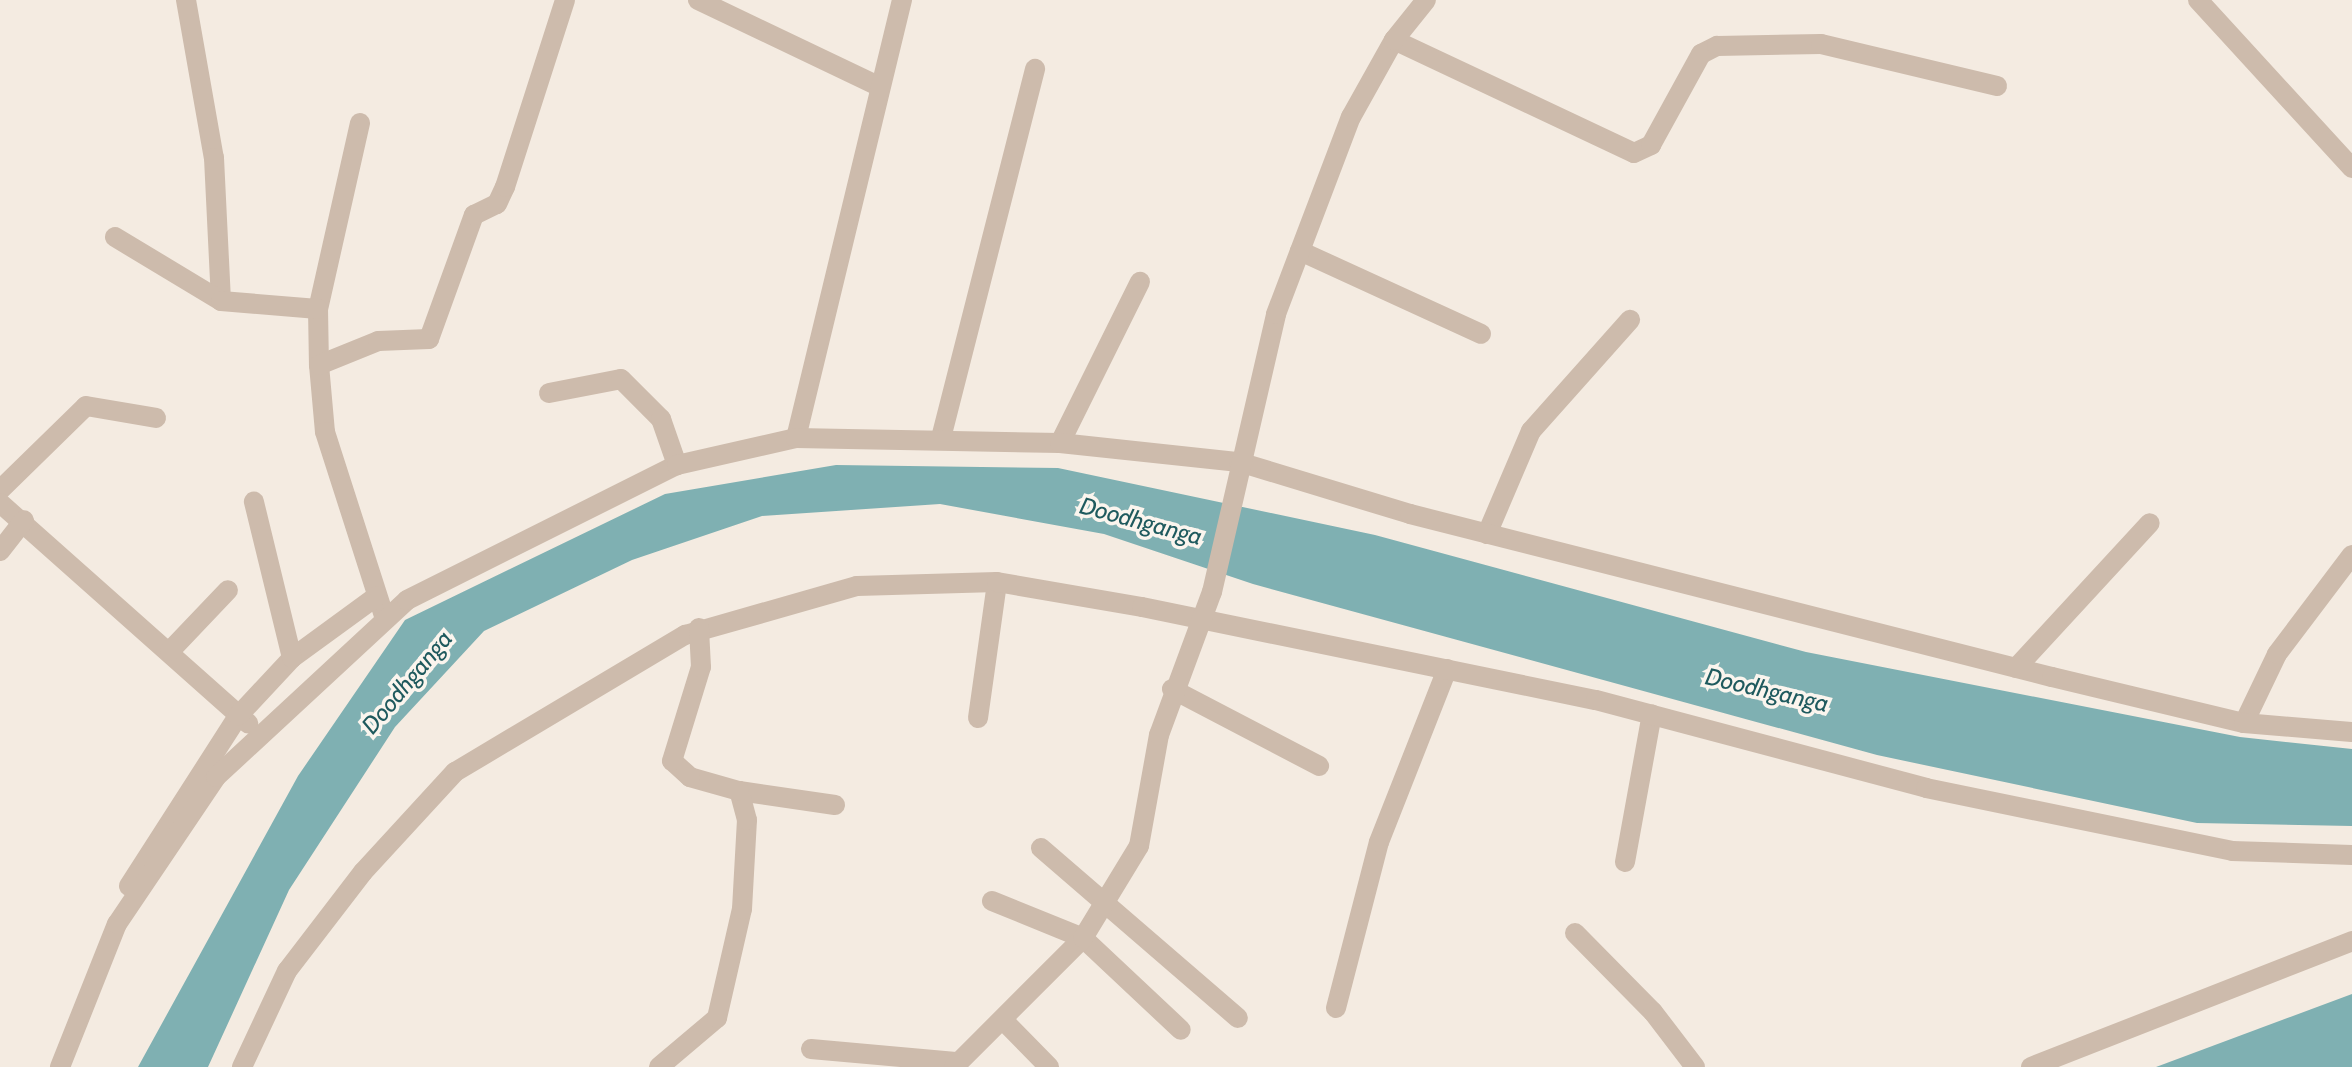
<!DOCTYPE html>
<style>
body{margin:0}
#map{position:relative;width:2352px;height:1067px;overflow:hidden;background:#f4ebe1;font-family:Cabin,sans-serif}
div>[style]{position:absolute}
.water>*{inset:0;background:#7fb0b2}
.minor>*{height:20px;margin:-10px;padding:0 10px;transform-origin:10px;border-radius:10px;background:#cdbbac}
span{translate:-50% -50%;white-space:nowrap;text-align:center;line-height:1.15;-webkit-text-stroke:7px #fbf5ee;paint-order:stroke}
.water-label{font-size:24px;color:#1f5a5e;font-style:italic}
</style>
<div id="map">
<div class="water">
<div style="clip-path:polygon(836px 465px,1058px 468px,1375px 535px,1806px 652px,2240px 737px,2352px 749px,2352px 826px,2197px 823px,1877px 755px,1253px 584px,1104px 534px,940px 504px,762px 516px,632px 560px,484px 631px,395px 727px,289px 890px,208px 1067px,138px 1067px,298px 776px,405px 620px,665px 494px)"></div>
<div style="clip-path:polygon(2352px 994px,2352px 1067px,2156px 1067px)"></div>
</div>
<div class="minor">
<div style="left:186px;top:0;width:160px;rotate:80deg"></div>
<div style="left:214px;top:158px;width:143px;rotate:87.2deg"></div>
<div style="left:698px;top:0;width:202px;rotate:25.5deg"></div>
<div style="left:2198px;top:0;width:228px;rotate:47.5deg"></div>
<div style="left:1394px;top:40px;width:265px;rotate:25.2deg"></div>
<div style="left:1634px;top:153px;width:19px;rotate:-25deg"></div>
<div style="left:1651px;top:145px;width:104px;rotate:-61.2deg"></div>
<div style="left:1701px;top:54px;width:18px;rotate:-27deg"></div>
<div style="left:1717px;top:46px;width:104px;rotate:-1.1deg"></div>
<div style="left:1821px;top:44px;width:181px;rotate:13.4deg"></div>
<div style="left:360px;top:123px;width:191px;rotate:102.7deg"></div>
<div style="left:318px;top:309px;width:56px;rotate:89deg"></div>
<div style="left:319px;top:365px;width:67px;rotate:84.9deg"></div>
<div style="left:325px;top:432px;width:196px;rotate:72.2deg"></div>
<div style="left:115px;top:237px;width:124px;rotate:31.1deg"></div>
<div style="left:221px;top:301px;width:97px;rotate:4.7deg"></div>
<div style="left:1300px;top:251px;width:199px;rotate:24.6deg"></div>
<div style="left:319px;top:365px;width:64px;rotate:-22.1deg"></div>
<div style="left:378px;top:341px;width:51px;rotate:-2.2deg"></div>
<div style="left:429px;top:339px;width:132px;rotate:-70.1deg"></div>
<div style="left:474px;top:215px;width:25px;rotate:-26deg"></div>
<div style="left:497px;top:204px;width:19px;rotate:-65deg"></div>
<div style="left:505px;top:187px;width:196px;rotate:-72.2deg"></div>
<div style="left:549px;top:393px;width:73px;rotate:-11deg"></div>
<div style="left:621px;top:379px;width:57px;rotate:45deg"></div>
<div style="left:661px;top:419px;width:49px;rotate:70.8deg"></div>
<div style="left:796px;top:438px;width:451px;rotate:-76.4deg"></div>
<div style="left:941px;top:438px;width:381px;rotate:-75.7deg"></div>
<div style="left:1060px;top:443px;width:180px;rotate:-63.6deg"></div>
<div style="left:0;top:490px;width:120px;rotate:-44.3deg"></div>
<div style="left:86px;top:406px;width:71px;rotate:9.7deg"></div>
<div style="left:0;top:503px;width:332px;rotate:41.6deg"></div>
<div style="left:1487px;top:534px;width:112px;rotate:-66.9deg"></div>
<div style="left:1531px;top:431px;width:149px;rotate:-48.3deg"></div>
<div style="left:0;top:551px;width:39px;rotate:-52deg"></div>
<div style="left:170px;top:651px;width:84px;rotate:-46.4deg"></div>
<div style="left:292px;top:658px;width:105px;rotate:-36.1deg"></div>
<div style="left:2016px;top:668px;width:197px;rotate:-47.3deg"></div>
<div style="left:1172px;top:689px;width:166px;rotate:27.6deg"></div>
<div style="left:978px;top:718px;width:137px;rotate:-82deg"></div>
<div style="left:2244px;top:723px;width:76px;rotate:-64.4deg"></div>
<div style="left:2277px;top:654px;width:124px;rotate:-52.9deg"></div>
<div style="left:739px;top:791px;width:97px;rotate:8.3deg"></div>
<div style="left:1041px;top:848px;width:260px;rotate:40.8deg"></div>
<div style="left:1625px;top:862px;width:150px;rotate:-79.7deg"></div>
<div style="left:129px;top:886px;width:202px;rotate:-57.3deg"></div>
<div style="left:238px;top:716px;width:79px;rotate:-47deg"></div>
<div style="left:292px;top:658px;width:161px;rotate:-103.7deg"></div>
<div style="left:992px;top:901px;width:98px;rotate:22.1deg"></div>
<div style="left:1083px;top:938px;width:134px;rotate:43.2deg"></div>
<div style="left:1575px;top:933px;width:111px;rotate:45.4deg"></div>
<div style="left:1653px;top:1012px;width:69px;rotate:52.6deg"></div>
<div style="left:1336px;top:1008px;width:171px;rotate:-75.5deg"></div>
<div style="left:1379px;top:842px;width:186px;rotate:-68.5deg"></div>
<div style="left:1005px;top:1022px;width:63px;rotate:45.6deg"></div>
<div style="left:811px;top:1049px;width:148px;rotate:5.1deg"></div>
<div style="left:60px;top:1067px;width:154px;rotate:-68.3deg"></div>
<div style="left:117px;top:924px;width:177px;rotate:-56deg"></div>
<div style="left:216px;top:777px;width:260px;rotate:-42.8deg"></div>
<div style="left:407px;top:600px;width:302px;rotate:-26.6deg"></div>
<div style="left:677px;top:465px;width:122px;rotate:-12.8deg"></div>
<div style="left:796px;top:438px;width:264px;rotate:1.1deg"></div>
<div style="left:1060px;top:443px;width:180px;rotate:6.1deg"></div>
<div style="left:1239px;top:462px;width:179px;rotate:16.9deg"></div>
<div style="left:1410px;top:514px;width:662px;rotate:14.25deg"></div>
<div style="left:2052px;top:677px;width:197px;rotate:13.5deg"></div>
<div style="left:2244px;top:723px;width:108px;rotate:4.8deg"></div>
<div style="left:242px;top:1067px;width:106px;rotate:-64.9deg"></div>
<div style="left:287px;top:971px;width:125px;rotate:-52.5deg"></div>
<div style="left:363px;top:872px;width:136px;rotate:-47.4deg"></div>
<div style="left:455px;top:772px;width:268px;rotate:-30.8deg"></div>
<div style="left:685px;top:635px;width:179px;rotate:-15.9deg"></div>
<div style="left:857px;top:586px;width:140px;rotate:-1.6deg"></div>
<div style="left:997px;top:582px;width:147px;rotate:9.8deg"></div>
<div style="left:1142px;top:607px;width:463px;rotate:11.6deg"></div>
<div style="left:1596px;top:700px;width:342px;rotate:14.9deg"></div>
<div style="left:1926px;top:788px;width:312px;rotate:11.6deg"></div>
<div style="left:2232px;top:851px;width:120px;rotate:1.9deg"></div>
<div style="left:659px;top:1067px;width:76px;rotate:-40.2deg"></div>
<div style="left:717px;top:1018px;width:112px;rotate:-77.1deg"></div>
<div style="left:742px;top:909px;width:89px;rotate:-86.8deg"></div>
<div style="left:747px;top:820px;width:30px;rotate:-105deg"></div>
<div style="left:739px;top:791px;width:51px;rotate:-164.1deg"></div>
<div style="left:690px;top:777px;width:24px;rotate:-138deg"></div>
<div style="left:672px;top:761px;width:98px;rotate:-72.9deg"></div>
<div style="left:701px;top:667px;width:39px;rotate:-93deg"></div>
<div style="left:954px;top:1067px;width:182px;rotate:-45deg"></div>
<div style="left:1083px;top:938px;width:108px;rotate:-58.7deg"></div>
<div style="left:1139px;top:846px;width:113px;rotate:-79.8deg"></div>
<div style="left:1159px;top:735px;width:153px;rotate:-69.7deg"></div>
<div style="left:1212px;top:592px;width:285px;rotate:-77deg"></div>
<div style="left:1276px;top:314px;width:211px;rotate:-69.2deg"></div>
<div style="left:1351px;top:117px;width:88px;rotate:-60.8deg"></div>
<div style="left:1394px;top:40px;width:51px;rotate:-51.3deg"></div>
<div style="left:2031px;top:1067px;width:345px;rotate:-21.4deg"></div>
</div>
<div class="water-label">
<span style="left:1141px;top:521px;rotate:15deg">Doodhganga</span>
<span style="left:407px;top:682px;rotate:-50deg">Doodhganga</span>
<span style="left:1767px;top:690px;rotate:13deg">Doodhganga</span>
</div>
</div>
